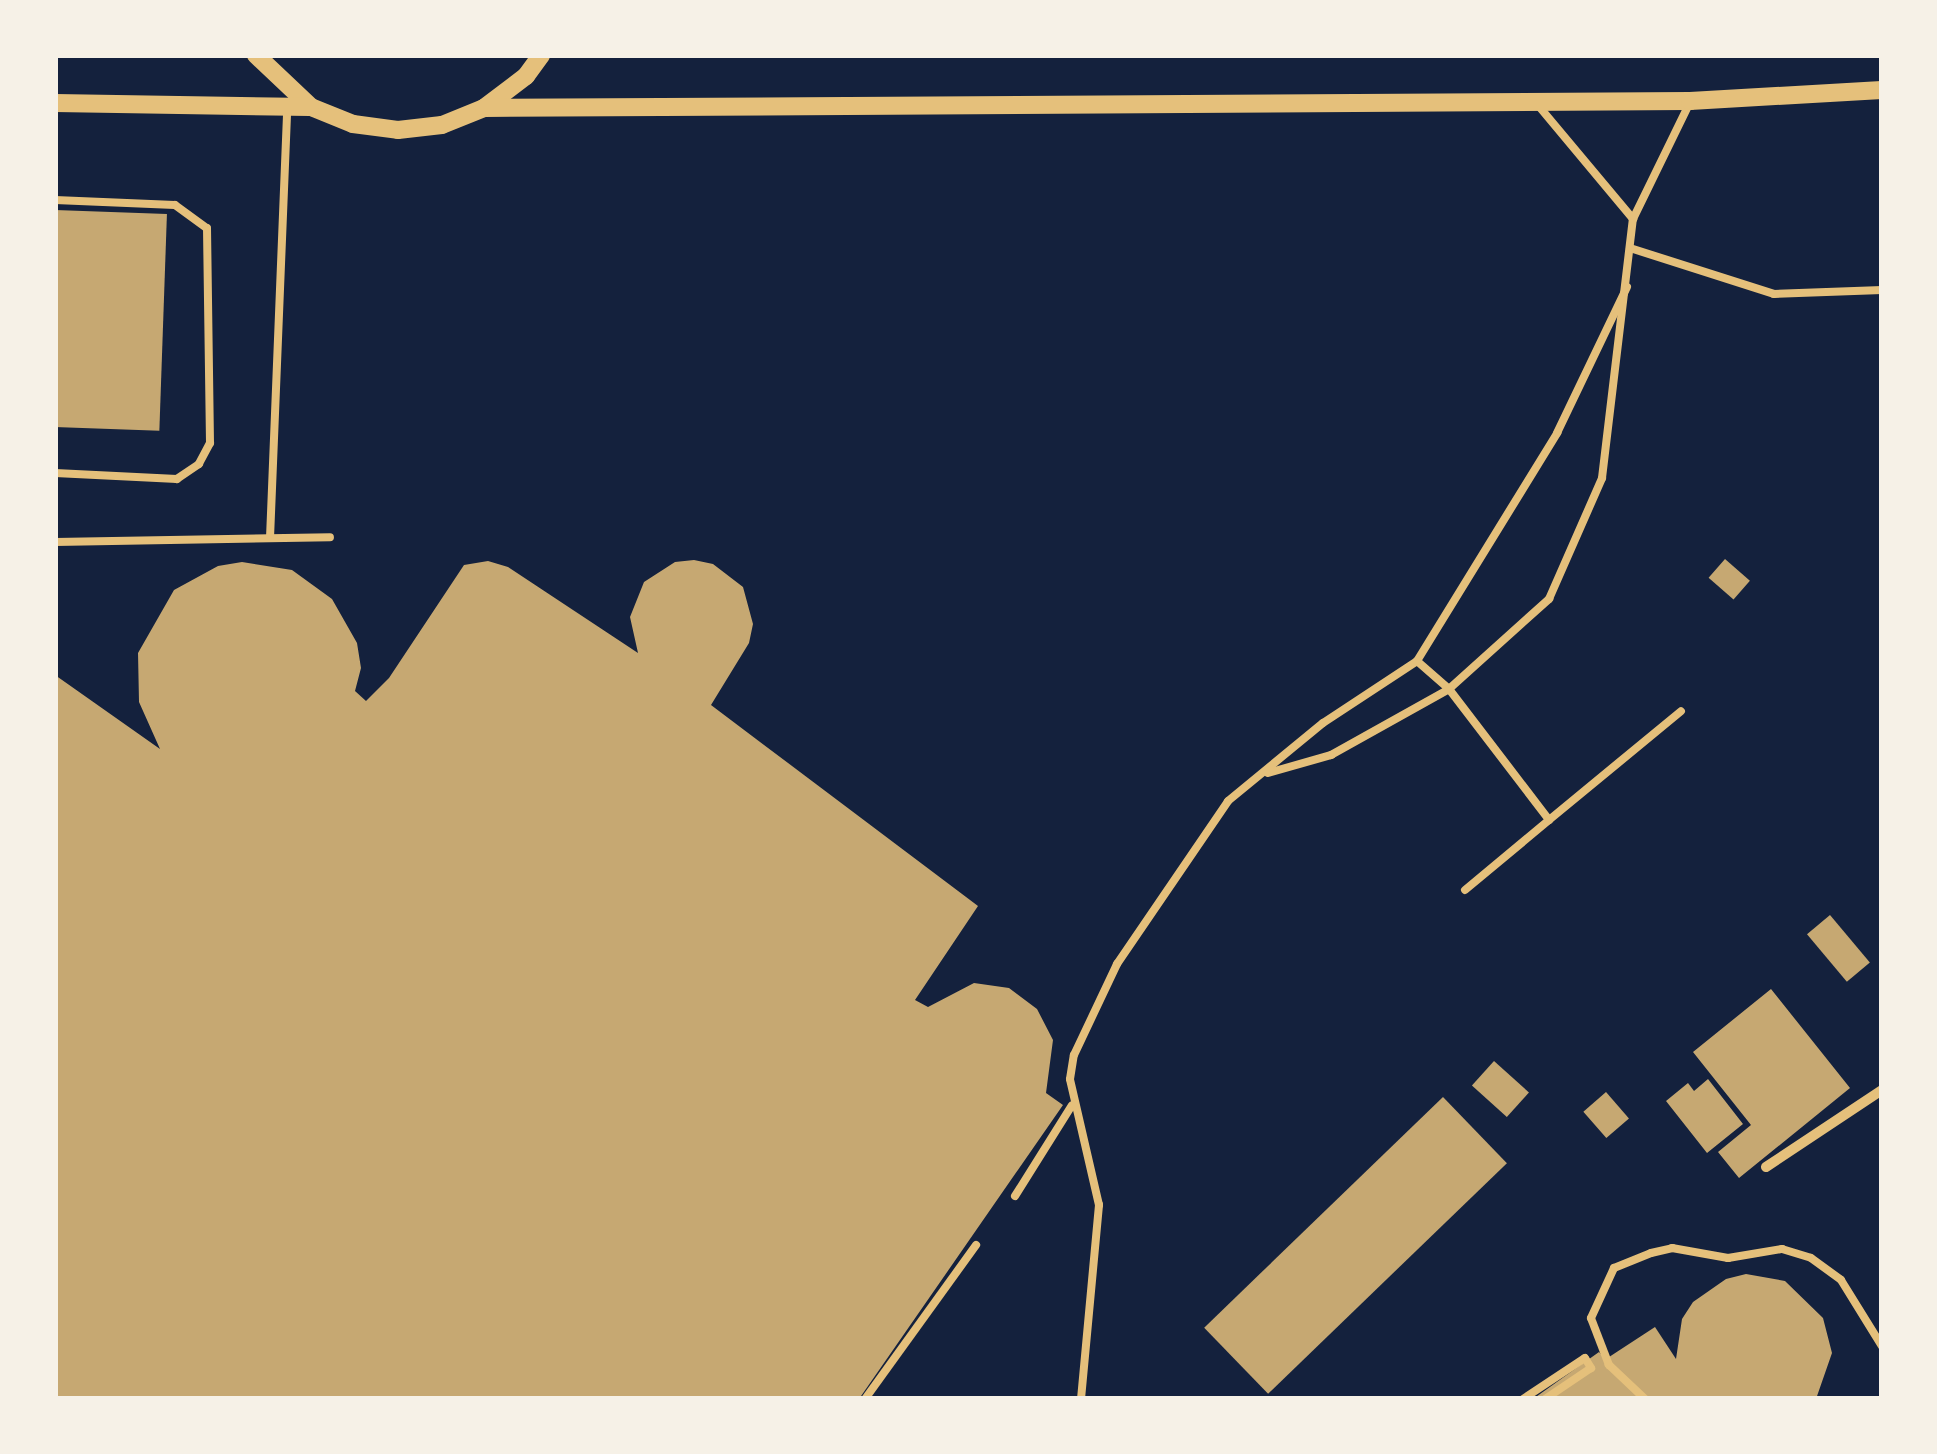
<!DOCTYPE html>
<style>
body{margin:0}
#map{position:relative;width:1937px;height:1454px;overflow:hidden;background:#14213d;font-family:Mulish,sans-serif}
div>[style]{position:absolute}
.building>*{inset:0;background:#c6a872;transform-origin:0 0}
.service>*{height:8px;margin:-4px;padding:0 4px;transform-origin:4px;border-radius:4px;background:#e5c07b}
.minor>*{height:10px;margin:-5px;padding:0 5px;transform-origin:5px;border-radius:5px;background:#e5c07b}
.tertiary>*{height:18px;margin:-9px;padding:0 9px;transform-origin:9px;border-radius:9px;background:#e5c07b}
span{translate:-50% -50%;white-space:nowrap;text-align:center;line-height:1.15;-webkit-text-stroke:9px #f6f1e7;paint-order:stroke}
.frame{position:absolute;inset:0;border:58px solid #f6f1e7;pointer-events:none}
</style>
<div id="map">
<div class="building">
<div style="left:55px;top:210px;width:112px;height:217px;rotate:2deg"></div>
<div style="left:1725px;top:559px;width:33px;height:25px;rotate:41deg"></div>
<div style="clip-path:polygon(694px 560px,713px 564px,743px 587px,753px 624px,749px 643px,711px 705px,978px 906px,915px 1000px,928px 1007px,974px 983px,1009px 988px,1037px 1009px,1053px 1040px,1046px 1093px,1063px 1105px,859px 1399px,55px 1399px,55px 675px,160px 749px,139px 702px,138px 653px,174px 590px,218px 566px,242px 562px,292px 570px,332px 599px,357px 643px,361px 668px,355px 691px,366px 701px,389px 678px,464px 565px,488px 561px,508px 567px,638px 653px,630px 617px,644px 582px,675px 562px)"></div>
<div style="left:1830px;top:915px;width:62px;height:30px;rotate:50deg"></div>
<div style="clip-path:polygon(1771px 989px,1850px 1088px,1739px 1178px,1718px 1152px,1751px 1125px,1693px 1052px)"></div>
<div style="left:1494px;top:1061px;width:47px;height:33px;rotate:42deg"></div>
<div style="clip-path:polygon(1708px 1079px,1743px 1124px,1707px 1153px,1666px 1101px,1688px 1083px,1694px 1091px)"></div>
<div style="left:1606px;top:1092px;width:35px;height:30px;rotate:49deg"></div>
<div style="left:1443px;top:1097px;width:92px;height:332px;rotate:46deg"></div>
<div style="clip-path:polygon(1746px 1274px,1785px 1281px,1823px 1318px,1832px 1353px,1816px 1399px,1533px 1399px,1599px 1352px,1606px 1359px,1655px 1327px,1676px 1359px,1682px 1319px,1693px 1302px,1726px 1279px)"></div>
</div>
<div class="service">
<div style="left:1537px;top:104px;width:150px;rotate:50.1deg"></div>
<div style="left:55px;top:200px;width:120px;rotate:2.4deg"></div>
<div style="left:175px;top:205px;width:39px;rotate:36deg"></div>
<div style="left:207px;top:228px;width:215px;rotate:89.2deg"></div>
<div style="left:210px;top:443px;width:24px;rotate:118deg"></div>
<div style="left:199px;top:464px;width:27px;rotate:146deg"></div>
<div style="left:177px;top:479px;width:122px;rotate:-177.2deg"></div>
<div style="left:1630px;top:248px;width:151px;rotate:17.7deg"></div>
<div style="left:1774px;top:294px;width:108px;rotate:-2.1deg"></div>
<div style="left:270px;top:538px;width:430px;rotate:-87.7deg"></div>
<div style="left:55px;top:542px;width:275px;rotate:-1deg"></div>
<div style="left:1417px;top:661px;width:43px;rotate:41.2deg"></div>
<div style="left:1449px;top:689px;width:165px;rotate:52.6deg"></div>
<div style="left:1549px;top:820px;width:171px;rotate:-39.5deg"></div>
<div style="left:1268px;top:773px;width:66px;rotate:-15.9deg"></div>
<div style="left:1331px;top:755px;width:135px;rotate:-29.2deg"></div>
<div style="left:1449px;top:689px;width:135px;rotate:-42deg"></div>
<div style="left:1549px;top:599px;width:132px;rotate:-66.3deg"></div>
<div style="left:1602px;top:478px;width:261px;rotate:-83.2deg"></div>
<div style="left:1633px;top:219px;width:128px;rotate:-64deg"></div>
<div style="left:1465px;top:890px;width:109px;rotate:-39.8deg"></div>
<div style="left:1015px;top:1196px;width:107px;rotate:-57.9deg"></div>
<div style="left:865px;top:1399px;width:190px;rotate:-54.2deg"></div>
<div style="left:1081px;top:1399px;width:195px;rotate:-84.7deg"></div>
<div style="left:1099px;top:1205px;width:129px;rotate:-103deg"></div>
<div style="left:1070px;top:1079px;width:24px;rotate:-81deg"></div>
<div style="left:1074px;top:1055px;width:101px;rotate:-64.7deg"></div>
<div style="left:1117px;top:964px;width:197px;rotate:-55.7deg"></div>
<div style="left:1228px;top:801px;width:123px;rotate:-39.4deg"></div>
<div style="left:1323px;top:723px;width:113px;rotate:-33.4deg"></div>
<div style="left:1417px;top:661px;width:268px;rotate:-58.4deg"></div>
<div style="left:1557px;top:433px;width:162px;rotate:-64.4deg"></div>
<div style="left:1523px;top:1399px;width:74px;rotate:-33.5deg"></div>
<div style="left:1585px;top:1358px;width:12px;rotate:59deg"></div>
<div style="left:1591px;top:1368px;width:55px;rotate:146deg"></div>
<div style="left:1645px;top:1399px;width:50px;rotate:-136.6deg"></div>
<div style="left:1609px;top:1365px;width:50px;rotate:-111deg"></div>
<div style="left:1591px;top:1318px;width:55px;rotate:-65.3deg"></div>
<div style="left:1614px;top:1268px;width:40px;rotate:-22deg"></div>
<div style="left:1651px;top:1253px;width:22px;rotate:-13deg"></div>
<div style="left:1672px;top:1248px;width:57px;rotate:10.1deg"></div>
<div style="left:1728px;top:1258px;width:55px;rotate:-9.5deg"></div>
<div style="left:1782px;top:1249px;width:30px;rotate:17deg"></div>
<div style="left:1811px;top:1258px;width:37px;rotate:36deg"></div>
<div style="left:1841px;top:1280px;width:78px;rotate:58.2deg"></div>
</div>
<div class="minor">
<div style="left:1766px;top:1167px;width:139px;rotate:-33.6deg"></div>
</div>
<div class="tertiary">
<div style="left:256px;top:55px;width:76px;rotate:43.4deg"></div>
<div style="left:311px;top:107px;width:45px;rotate:22deg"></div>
<div style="left:353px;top:124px;width:45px;rotate:7.6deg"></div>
<div style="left:398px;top:130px;width:44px;rotate:-6.5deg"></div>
<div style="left:442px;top:125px;width:45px;rotate:-22deg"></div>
<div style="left:484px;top:108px;width:53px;rotate:-37.3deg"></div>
<div style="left:526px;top:76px;width:26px;rotate:-54deg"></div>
<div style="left:55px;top:103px;width:255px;rotate:0.9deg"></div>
<div style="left:484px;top:108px;width:1206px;rotate:-0.33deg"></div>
<div style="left:1690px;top:101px;width:192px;rotate:-3.3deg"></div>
</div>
<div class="frame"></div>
</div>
